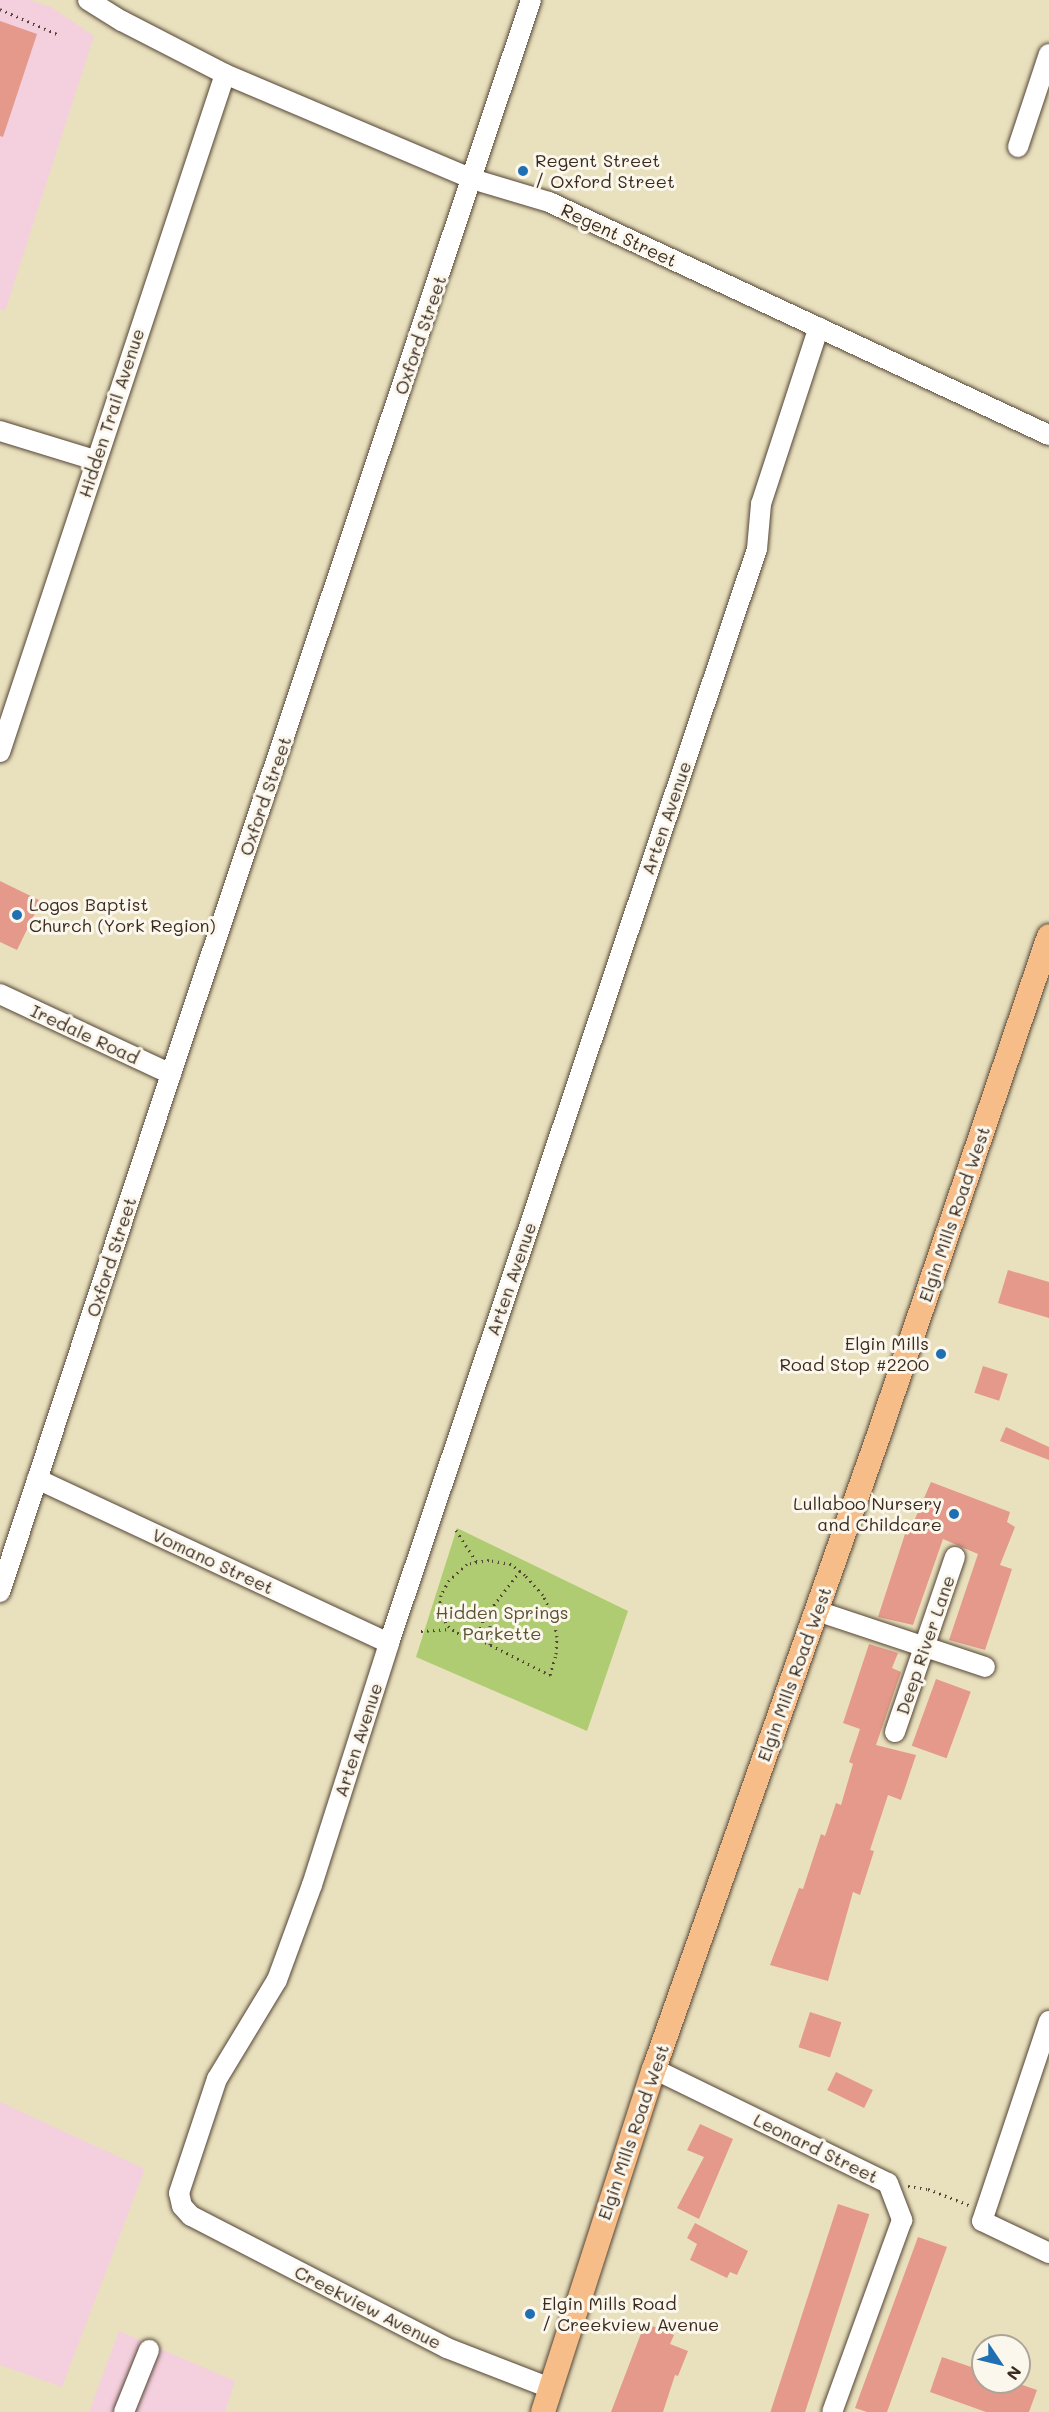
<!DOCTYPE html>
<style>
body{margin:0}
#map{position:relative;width:1049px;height:2412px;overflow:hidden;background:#e9e1be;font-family:Mali,sans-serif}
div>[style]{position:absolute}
.built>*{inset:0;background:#f4cfdd}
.green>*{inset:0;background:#afcc73}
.building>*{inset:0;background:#e5998a;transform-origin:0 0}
.path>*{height:3px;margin-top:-1.5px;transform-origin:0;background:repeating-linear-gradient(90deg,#554536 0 1.5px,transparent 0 6px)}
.roads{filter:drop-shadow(0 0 2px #554536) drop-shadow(0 0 2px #554536)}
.minor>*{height:20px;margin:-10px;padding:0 10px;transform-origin:10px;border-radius:10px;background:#fff}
.major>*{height:24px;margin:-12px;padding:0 12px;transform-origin:12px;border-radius:12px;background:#f7bd88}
.dots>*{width:16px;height:16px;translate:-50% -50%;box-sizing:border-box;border:3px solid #fbf7ec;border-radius:50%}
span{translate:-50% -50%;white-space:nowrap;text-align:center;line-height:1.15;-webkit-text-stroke:6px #fbf7ec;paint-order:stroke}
.poi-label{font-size:18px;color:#3b2a1e}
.left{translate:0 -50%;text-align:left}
.right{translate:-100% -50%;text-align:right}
.street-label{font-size:18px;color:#3b2a1e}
.park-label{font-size:18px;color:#585233}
.north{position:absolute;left:971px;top:2334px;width:60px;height:60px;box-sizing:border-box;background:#fbf7ec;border:2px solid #aea59a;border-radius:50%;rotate:125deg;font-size:16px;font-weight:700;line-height:24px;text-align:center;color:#3b2a1e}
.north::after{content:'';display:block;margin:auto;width:21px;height:27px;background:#1f6fb2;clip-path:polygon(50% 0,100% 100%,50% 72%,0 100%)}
</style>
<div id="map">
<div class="built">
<div style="clip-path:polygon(0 0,30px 0,51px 7px,94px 36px,5px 311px,0 309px)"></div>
<div style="clip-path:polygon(0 2102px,145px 2169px,62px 2387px,0 2365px)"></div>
<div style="clip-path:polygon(119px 2331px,235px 2381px,225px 2412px,89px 2412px)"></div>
</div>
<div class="green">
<div style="clip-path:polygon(457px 1528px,628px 1611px,587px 1731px,416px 1657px)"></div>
</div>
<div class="building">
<div style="clip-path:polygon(0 21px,37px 34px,3px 137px,0 136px)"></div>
<div style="clip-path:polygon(0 881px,41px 901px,17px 950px,0 942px)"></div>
<div style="clip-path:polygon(1008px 1270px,1049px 1282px,1049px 1318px,998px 1303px)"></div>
<div style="left:983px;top:1366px;width:26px;height:28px;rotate:18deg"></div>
<div style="clip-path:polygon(1006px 1427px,1049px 1447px,1049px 1460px,1000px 1441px)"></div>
<div style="clip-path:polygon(931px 1482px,1010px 1512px,1007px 1522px,1015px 1527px,1000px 1565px,1012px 1569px,985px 1650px,949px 1640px,978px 1554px,943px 1539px,913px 1625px,878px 1617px,905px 1534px,908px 1535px)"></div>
<div style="clip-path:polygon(869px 1644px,898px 1653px,892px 1668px,901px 1672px,876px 1745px,916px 1755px,901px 1800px,888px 1795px,870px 1850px,874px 1851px,860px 1895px,853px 1892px,828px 1981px,770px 1965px,799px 1888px,803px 1889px,821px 1834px,825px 1836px,836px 1803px,841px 1805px,853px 1764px,849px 1762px,860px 1729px,843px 1723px)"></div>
<div style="left:936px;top:1679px;width:37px;height:71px;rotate:20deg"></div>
<div style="left:810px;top:2012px;width:33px;height:37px;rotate:18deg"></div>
<div style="left:836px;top:2072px;width:41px;height:20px;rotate:26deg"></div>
<div style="clip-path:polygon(700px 2124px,733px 2139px,699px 2219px,677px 2208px,704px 2157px,687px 2150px)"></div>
<div style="left:838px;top:2204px;width:33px;height:220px;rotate:18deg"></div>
<div style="clip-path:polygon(695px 2223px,748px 2251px,737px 2275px,730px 2272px,727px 2278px,690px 2260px,697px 2244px,687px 2238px)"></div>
<div style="clip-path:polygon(918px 2237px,947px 2247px,887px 2412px,867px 2412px,855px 2408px)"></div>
<div style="clip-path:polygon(645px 2323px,674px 2335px,670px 2344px,688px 2351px,678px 2376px,675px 2375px,663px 2412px,611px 2412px)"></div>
<div style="clip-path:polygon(942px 2357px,983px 2371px,983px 2382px,1014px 2382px,1037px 2390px,1029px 2412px,986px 2412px,930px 2392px)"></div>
</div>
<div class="path">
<div style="left:0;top:9px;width:62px;rotate:23.7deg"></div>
<div style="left:456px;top:1530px;width:38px;rotate:57deg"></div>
<div style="left:421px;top:1631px;width:29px;rotate:-4deg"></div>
<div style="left:469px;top:1634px;width:91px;rotate:26.8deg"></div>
<div style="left:550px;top:1675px;width:22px;rotate:-74deg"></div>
<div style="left:556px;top:1654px;width:17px;rotate:-87deg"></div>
<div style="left:557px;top:1637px;width:22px;rotate:-100deg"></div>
<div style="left:553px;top:1615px;width:22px;rotate:-117deg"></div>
<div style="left:543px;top:1595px;width:27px;rotate:-132deg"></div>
<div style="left:525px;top:1575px;width:18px;rotate:-142deg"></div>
<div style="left:511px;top:1564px;width:22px;rotate:-170deg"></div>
<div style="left:489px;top:1560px;width:22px;rotate:170deg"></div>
<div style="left:467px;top:1564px;width:24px;rotate:138deg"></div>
<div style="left:449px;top:1580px;width:17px;rotate:118deg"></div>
<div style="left:441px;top:1595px;width:16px;rotate:97deg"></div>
<div style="left:439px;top:1611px;width:17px;rotate:59deg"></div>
<div style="left:448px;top:1626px;width:11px;rotate:38deg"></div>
<div style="left:457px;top:1633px;width:12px;rotate:5deg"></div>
<div style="left:469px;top:1634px;width:13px;rotate:-29deg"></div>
<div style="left:480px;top:1628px;width:10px;rotate:-66deg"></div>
<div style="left:484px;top:1619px;width:7px;rotate:-98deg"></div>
<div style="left:483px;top:1612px;width:7px;rotate:-146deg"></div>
<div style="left:477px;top:1608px;width:8px;rotate:180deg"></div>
<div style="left:469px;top:1608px;width:6px;rotate:99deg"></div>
<div style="left:468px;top:1614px;width:6px;rotate:18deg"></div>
<div style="left:490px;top:1645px;width:35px;rotate:-90deg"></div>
<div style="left:490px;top:1610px;width:49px;rotate:-52.4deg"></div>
<div style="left:908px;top:2186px;width:20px;rotate:9deg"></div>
<div style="left:928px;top:2189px;width:44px;rotate:21.3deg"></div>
</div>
<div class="roads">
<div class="minor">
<div style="left:88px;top:0;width:40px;rotate:32deg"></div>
<div style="left:122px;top:21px;width:116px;rotate:27.2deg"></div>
<div style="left:225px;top:74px;width:268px;rotate:23deg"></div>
<div style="left:472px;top:179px;width:80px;rotate:16.6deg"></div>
<div style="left:549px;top:202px;width:552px;rotate:24.99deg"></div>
<div style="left:1018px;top:147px;width:98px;rotate:-71.6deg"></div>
<div style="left:0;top:431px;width:99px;rotate:17deg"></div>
<div style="left:0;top:752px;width:714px;rotate:-71.64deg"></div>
<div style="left:0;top:994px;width:189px;rotate:25.1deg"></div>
<div style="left:37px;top:1479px;width:388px;rotate:25deg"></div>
<div style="left:0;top:1592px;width:545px;rotate:-71.73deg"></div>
<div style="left:171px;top:1074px;width:1133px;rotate:-71.47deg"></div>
<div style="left:817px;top:1611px;width:177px;rotate:18.4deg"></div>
<div style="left:895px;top:1732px;width:185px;rotate:-71.1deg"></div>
<div style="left:1049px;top:2021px;width:211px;rotate:108.5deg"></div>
<div style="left:982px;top:2221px;width:74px;rotate:25.5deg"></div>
<div style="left:654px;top:2069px;width:260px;rotate:26deg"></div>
<div style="left:888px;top:2183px;width:40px;rotate:69deg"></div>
<div style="left:902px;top:2220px;width:204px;rotate:110deg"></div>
<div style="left:550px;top:2388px;width:110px;rotate:-158.8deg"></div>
<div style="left:447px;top:2348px;width:288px;rotate:-152.7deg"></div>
<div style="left:191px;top:2216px;width:13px;rotate:-132deg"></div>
<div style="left:182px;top:2206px;width:13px;rotate:-103deg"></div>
<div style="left:179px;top:2193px;width:120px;rotate:-71.6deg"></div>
<div style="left:217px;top:2079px;width:116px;rotate:-58.8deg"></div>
<div style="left:277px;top:1980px;width:101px;rotate:-69.8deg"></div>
<div style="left:312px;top:1885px;width:254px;rotate:-72.3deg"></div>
<div style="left:389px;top:1643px;width:1154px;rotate:-71.41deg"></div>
<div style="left:757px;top:549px;width:45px;rotate:-84.9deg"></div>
<div style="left:761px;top:504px;width:186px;rotate:-71.9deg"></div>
<div style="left:124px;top:2412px;width:67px;rotate:-68deg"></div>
</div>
<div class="major">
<div style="left:543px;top:2412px;width:361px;rotate:-72.1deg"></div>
<div style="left:654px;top:2069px;width:671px;rotate:-70.48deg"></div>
<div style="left:878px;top:1437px;width:529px;rotate:-71.15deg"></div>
</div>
</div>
<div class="dots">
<div style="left:523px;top:171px;background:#1f6fb2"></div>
<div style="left:17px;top:915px;background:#1f6fb2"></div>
<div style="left:941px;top:1354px;background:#1f6fb2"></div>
<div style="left:954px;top:1514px;background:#1f6fb2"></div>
<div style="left:530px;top:2314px;background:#1f6fb2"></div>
</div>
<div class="poi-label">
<span class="left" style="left:535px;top:171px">Regent Street<br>/ Oxford Street</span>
<span class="left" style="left:29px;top:915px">Logos Baptist<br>Church (York Region)</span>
<span class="right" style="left:929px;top:1354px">Elgin Mills<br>Road Stop #2200</span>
<span class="right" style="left:942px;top:1514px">Lullaboo Nursery<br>and Childcare</span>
<span class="left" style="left:542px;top:2314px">Elgin Mills Road<br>/ Creekview Avenue</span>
</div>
<div class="street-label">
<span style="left:619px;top:235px;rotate:25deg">Regent Street</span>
<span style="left:420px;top:335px;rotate:-71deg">Oxford Street</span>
<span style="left:111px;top:413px;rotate:-72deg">Hidden Trail Avenue</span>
<span style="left:265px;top:796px;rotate:-71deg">Oxford Street</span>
<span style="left:666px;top:818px;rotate:-71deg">Arten Avenue</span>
<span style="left:85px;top:1034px;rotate:25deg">Iredale Road</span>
<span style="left:954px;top:1214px;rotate:-71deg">Elgin Mills Road West</span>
<span style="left:111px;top:1257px;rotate:-72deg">Oxford Street</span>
<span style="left:511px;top:1279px;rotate:-71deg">Arten Avenue</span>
<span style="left:213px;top:1561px;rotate:25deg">Vomano Street</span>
<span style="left:925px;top:1645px;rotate:-71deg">Deep River Lane</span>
<span style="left:794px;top:1674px;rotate:-70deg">Elgin Mills Road West</span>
<span style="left:358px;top:1740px;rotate:-72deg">Arten Avenue</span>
<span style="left:633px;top:2132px;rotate:-71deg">Elgin Mills Road West</span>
<span style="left:816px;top:2148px;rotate:26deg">Leonard Street</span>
<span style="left:368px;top:2307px;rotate:27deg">Creekview Avenue</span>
</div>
<div class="park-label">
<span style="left:502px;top:1623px">Hidden Springs<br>Parkette</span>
</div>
<div class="north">N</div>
</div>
